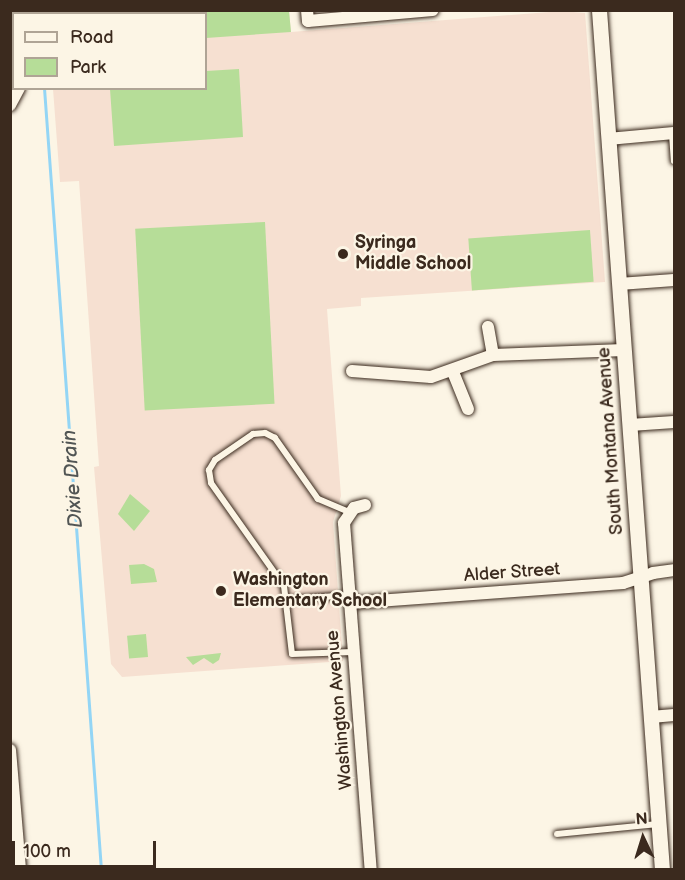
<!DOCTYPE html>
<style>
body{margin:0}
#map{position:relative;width:685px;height:880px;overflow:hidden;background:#fcf5e5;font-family:"Balsamiq Sans",sans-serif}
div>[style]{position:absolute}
.built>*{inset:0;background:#f6e0d1}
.green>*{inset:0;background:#b6dd98;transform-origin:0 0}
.stream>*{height:3px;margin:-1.5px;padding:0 1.5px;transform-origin:1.5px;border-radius:1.5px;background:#93d5f5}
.roads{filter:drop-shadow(0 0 2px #3b2a1e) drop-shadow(0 0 2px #3b2a1e)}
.service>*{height:6px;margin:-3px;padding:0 3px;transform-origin:3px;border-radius:3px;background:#fcf5e5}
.minor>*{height:12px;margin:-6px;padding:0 6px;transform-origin:6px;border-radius:6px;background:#fcf5e5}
.tertiary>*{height:15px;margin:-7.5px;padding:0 7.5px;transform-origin:7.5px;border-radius:7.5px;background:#fcf5e5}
.dots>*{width:16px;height:16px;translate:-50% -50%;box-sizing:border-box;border:3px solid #fcf5e5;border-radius:50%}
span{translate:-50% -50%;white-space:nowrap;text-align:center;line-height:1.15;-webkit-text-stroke:4.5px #fcf5e5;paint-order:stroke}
.poi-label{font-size:18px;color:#3b2a1e;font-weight:700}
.left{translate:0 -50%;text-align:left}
.street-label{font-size:18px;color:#3b2a1e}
.water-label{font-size:20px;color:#515554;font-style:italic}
.frame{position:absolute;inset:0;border:12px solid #3b2a1e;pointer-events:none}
.legend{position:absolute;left:12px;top:12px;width:195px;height:78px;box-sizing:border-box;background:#fcf5e5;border:2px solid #afa495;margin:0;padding:8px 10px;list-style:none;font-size:18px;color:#3b2a1e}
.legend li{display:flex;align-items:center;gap:12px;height:30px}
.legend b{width:30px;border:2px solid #afa495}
.north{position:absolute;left:613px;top:808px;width:60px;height:60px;-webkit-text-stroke:4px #fcf5e5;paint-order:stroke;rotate:356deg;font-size:16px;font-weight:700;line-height:24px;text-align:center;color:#3b2a1e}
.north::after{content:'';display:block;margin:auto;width:21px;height:27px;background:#3b2a1e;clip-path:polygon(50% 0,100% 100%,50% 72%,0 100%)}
.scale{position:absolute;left:12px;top:841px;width:144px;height:27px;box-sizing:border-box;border:3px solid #3b2a1e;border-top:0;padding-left:8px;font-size:18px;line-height:21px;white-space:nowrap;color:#3b2a1e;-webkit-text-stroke:4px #fcf5e5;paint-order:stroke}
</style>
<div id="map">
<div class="built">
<div style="clip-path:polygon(47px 11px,289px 11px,291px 32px,562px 11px,585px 13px,605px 282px,361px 298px,361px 306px,327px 309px,341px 496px,333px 522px,343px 661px,122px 677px,111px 664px,94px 467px,99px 466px,79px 181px,60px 182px,53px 89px,206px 88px,206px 14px)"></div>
</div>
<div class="green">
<div style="clip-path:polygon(66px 11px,289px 11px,291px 32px,206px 38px,206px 14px)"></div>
<div style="clip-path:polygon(239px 69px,243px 137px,114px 146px,110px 89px,206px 88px,206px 71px)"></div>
<div style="left:265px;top:222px;width:182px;height:130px;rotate:87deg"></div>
<div style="left:590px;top:230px;width:52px;height:122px;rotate:86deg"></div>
<div style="clip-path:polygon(130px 494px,150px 511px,134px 531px,118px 514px)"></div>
<div style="clip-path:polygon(144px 564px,154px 569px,157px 582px,131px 584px,129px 565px)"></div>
<div style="left:146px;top:634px;width:23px;height:19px;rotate:85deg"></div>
<div style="clip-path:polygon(221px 653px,219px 660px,213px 664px,204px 658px,193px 665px,186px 657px)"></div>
</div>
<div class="stream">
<div style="left:39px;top:10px;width:4px;rotate:90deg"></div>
<div style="left:44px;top:88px;width:784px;rotate:85.83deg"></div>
</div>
<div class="roads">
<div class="service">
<div style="left:672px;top:134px;width:27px;rotate:86deg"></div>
<div style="left:349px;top:512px;width:34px;rotate:-157deg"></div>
<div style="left:318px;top:499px;width:75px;rotate:-125.2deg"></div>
<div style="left:275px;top:438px;width:11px;rotate:-153deg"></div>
<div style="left:265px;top:433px;width:12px;rotate:175deg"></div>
<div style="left:253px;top:434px;width:46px;rotate:145.6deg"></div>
<div style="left:215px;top:460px;width:12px;rotate:121deg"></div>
<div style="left:209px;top:470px;width:13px;rotate:81deg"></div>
<div style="left:211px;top:483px;width:126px;rotate:54.7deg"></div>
<div style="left:284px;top:586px;width:68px;rotate:83.3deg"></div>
<div style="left:292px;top:654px;width:61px;rotate:-1.9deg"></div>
<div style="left:285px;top:600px;width:64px;rotate:-4.5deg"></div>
<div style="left:557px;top:834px;width:101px;rotate:-5.7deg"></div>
</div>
<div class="minor">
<div style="left:19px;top:10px;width:4px;rotate:90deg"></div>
<div style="left:307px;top:10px;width:11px;rotate:85deg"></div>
<div style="left:308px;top:21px;width:125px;rotate:-5deg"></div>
<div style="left:10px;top:105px;width:19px;rotate:-62deg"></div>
<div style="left:608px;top:139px;width:66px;rotate:-5.2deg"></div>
<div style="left:619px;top:284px;width:55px;rotate:-4.2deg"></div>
<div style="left:488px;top:327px;width:28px;rotate:80deg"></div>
<div style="left:352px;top:371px;width:79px;rotate:4.3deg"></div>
<div style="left:431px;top:377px;width:66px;rotate:-19.5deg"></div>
<div style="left:493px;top:355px;width:131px;rotate:-2.2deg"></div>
<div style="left:453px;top:372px;width:40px;rotate:68deg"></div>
<div style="left:630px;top:425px;width:44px;rotate:-3.9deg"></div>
<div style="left:365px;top:505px;width:11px;rotate:165deg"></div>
<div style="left:354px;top:508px;width:18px;rotate:124deg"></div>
<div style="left:344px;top:523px;width:348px;rotate:85.6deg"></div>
<div style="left:350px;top:603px;width:274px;rotate:-4.2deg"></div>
<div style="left:623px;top:583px;width:32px;rotate:-18deg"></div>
<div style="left:653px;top:573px;width:21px;rotate:-8deg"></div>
<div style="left:651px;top:717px;width:23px;rotate:-5deg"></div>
<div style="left:10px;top:750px;width:120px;rotate:85.2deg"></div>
</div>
<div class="tertiary">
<div style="left:599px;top:10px;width:862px;rotate:85.81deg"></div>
</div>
</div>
<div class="dots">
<div style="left:343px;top:254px;background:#3b2a1e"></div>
<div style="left:221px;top:591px;background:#3b2a1e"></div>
</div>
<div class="poi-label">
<span class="left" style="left:355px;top:254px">Syringa<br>Middle School</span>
<span class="left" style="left:233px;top:591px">Washington<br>Elementary School</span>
</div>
<div class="street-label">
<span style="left:611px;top:441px;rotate:-94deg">South Montana Avenue</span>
<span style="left:512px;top:573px;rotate:-4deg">Alder Street</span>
<span style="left:340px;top:710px;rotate:-95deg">Washington Avenue</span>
</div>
<div class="water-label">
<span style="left:73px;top:479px;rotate:-94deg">Dixie Drain</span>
</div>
<div class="frame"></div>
<ul class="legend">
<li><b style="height:8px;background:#fcf5e5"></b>Road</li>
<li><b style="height:16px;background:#b6dd98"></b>Park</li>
</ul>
<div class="north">N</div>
<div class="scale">100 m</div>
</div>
